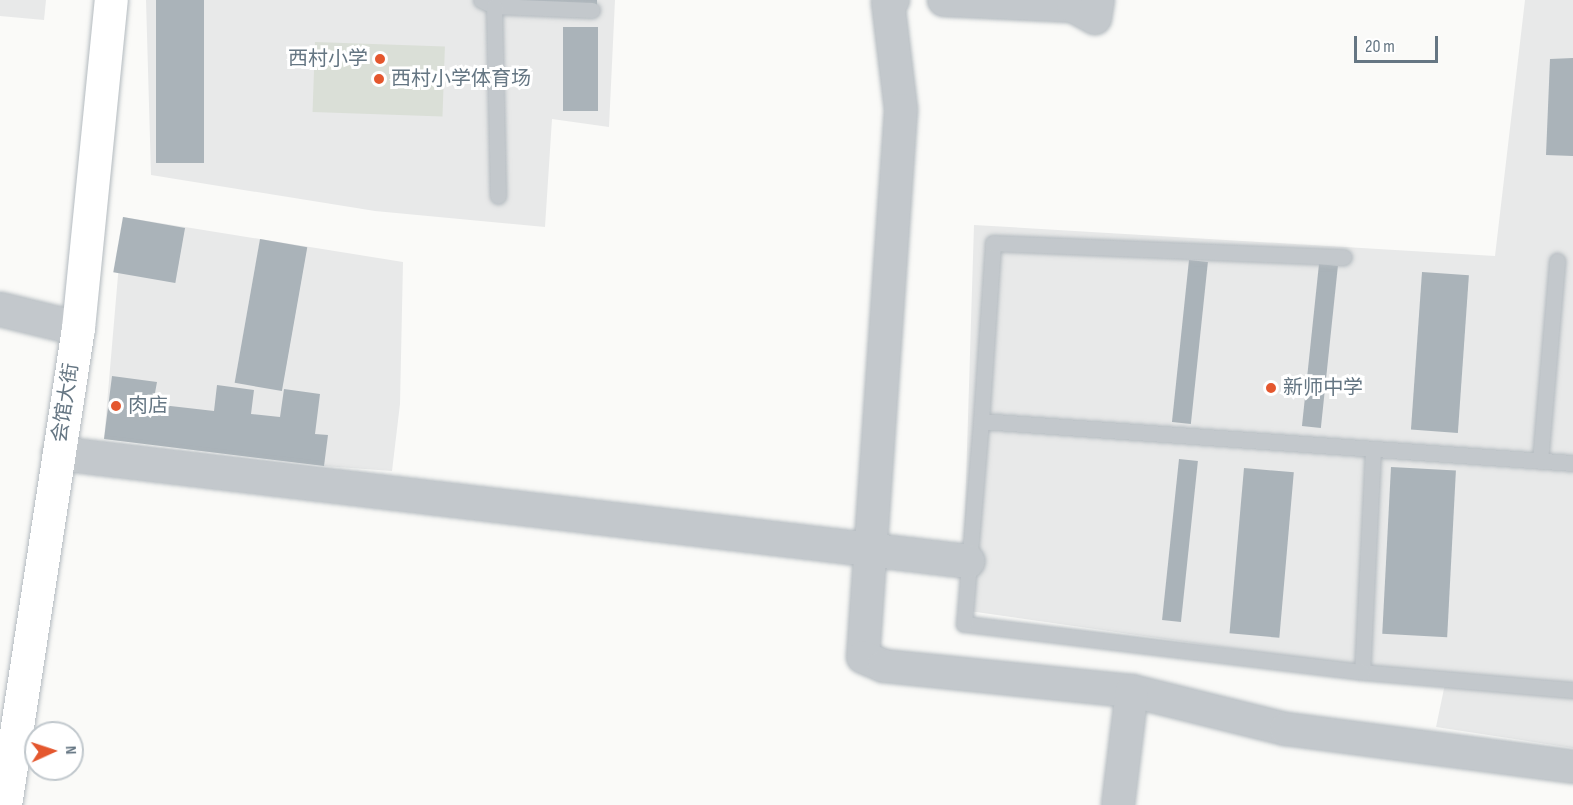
<!DOCTYPE html>
<meta charset="utf-8">
<style>
body{margin:0}
#map{position:relative;width:1573px;height:805px;overflow:hidden;background:#fafaf8;font-family:"Sofia Sans Condensed","Noto Sans SC",sans-serif}
div>[style]{position:absolute}
.built>*{inset:0;background:#e8e9e9}
.green>*{inset:0;background:#dadfd7;transform-origin:0 0}
.building>*{inset:0;background:#aab3b9;transform-origin:0 0}
.roads{filter:drop-shadow(0 0 2px #b3babf) drop-shadow(0 0 2px #b3babf)}
.service>*{height:15px;margin:-7.5px;padding:0 7.5px;transform-origin:7.5px;border-radius:7.5px;background:#c3c8cc}
.minor>*{height:32px;margin:-16px;padding:0 16px;transform-origin:16px;border-radius:16px;background:#c3c8cc}
.tertiary>*{height:33px;margin:-16.5px;padding:0 16.5px;transform-origin:16.5px;border-radius:16.5px;background:#c3c8cc}
.secondary>*{height:33px;margin:-16.5px;padding:0 16.5px;transform-origin:16.5px;border-radius:16.5px;background:#fff}
.dots>*{width:16px;height:16px;translate:-50% -50%;box-sizing:border-box;border:3px solid #fff;border-radius:50%}
span{translate:-50% -50%;white-space:nowrap;text-align:center;line-height:1.15;-webkit-text-stroke:6px #fff;paint-order:stroke}
.poi-label{font-size:20px;color:#657683}
.right{translate:-100% -50%;text-align:right}
.left{translate:0 -50%;text-align:left}
.street-label{font-size:20px;color:#657683}
.north{position:absolute;left:24px;top:721px;width:60px;height:60px;box-sizing:border-box;background:#fff;border:2px solid #c1c8cd;border-radius:50%;rotate:87deg;font-size:16px;font-weight:700;line-height:24px;text-align:center;color:#657683}
.north::after{content:'';display:block;margin:auto;width:21px;height:27px;background:#e4572e;clip-path:polygon(50% 0,100% 100%,50% 72%,0 100%)}
.scale{position:absolute;left:1354px;top:36px;width:84px;height:27px;box-sizing:border-box;border:3px solid #657683;border-top:0;padding-left:8px;font-size:18px;line-height:21px;white-space:nowrap;color:#657683;-webkit-text-stroke:4px #fff;paint-order:stroke}
</style>
<div id="map">
<div class="built">
<div style="clip-path:polygon(0 0,46px 0,44px 20px,0 16px)"></div>
<div style="clip-path:polygon(146px 0,615px 0,609px 127px,552px 119px,545px 227px,375px 211px,151px 175px)"></div>
<div style="clip-path:polygon(1525px 0,1573px 0,1573px 748px,1436px 727px,1446px 679px,962px 610px,974px 225px,1495px 256px)"></div>
<div style="clip-path:polygon(123px 217px,403px 262px,400px 404px,392px 471px,324px 466px,104px 439px)"></div>
</div>
<div class="green">
<div style="left:315px;top:42px;width:130px;height:70px;rotate:2deg"></div>
</div>
<div class="building">
<div style="left:156px;top:0;width:48px;height:163px"></div>
<div style="clip-path:polygon(509px 0,597px 0,597px 7px)"></div>
<div style="left:563px;top:27px;width:35px;height:84px"></div>
<div style="clip-path:polygon(1573px 58px,1573px 156px,1546px 155px,1550px 59px)"></div>
<div style="left:123px;top:217px;width:63px;height:56px;rotate:10deg"></div>
<div style="left:260px;top:239px;width:48px;height:146px;rotate:10deg"></div>
<div style="left:1189px;top:260px;width:19px;height:163px;rotate:6deg"></div>
<div style="left:1319px;top:264px;width:19px;height:163px;rotate:6deg"></div>
<div style="left:1422px;top:272px;width:47px;height:158px;rotate:4deg"></div>
<div style="clip-path:polygon(112px 376px,157px 382px,153px 404px,214px 411px,217px 385px,254px 390px,251px 414px,280px 417px,284px 389px,320px 394px,315px 434px,328px 435px,324px 466px,104px 439px)"></div>
<div style="left:1179px;top:459px;width:19px;height:162px;rotate:6deg"></div>
<div style="left:1391px;top:467px;width:65px;height:167px;rotate:3deg"></div>
<div style="left:1244px;top:468px;width:50px;height:166px;rotate:5deg"></div>
</div>
<div class="roads">
<div class="service">
<div style="left:481px;top:0;width:14px;rotate:25deg"></div>
<div style="left:494px;top:6px;width:98px;rotate:2.3deg"></div>
<div style="left:494px;top:6px;width:190px;rotate:88.8deg"></div>
<div style="left:981px;top:421px;width:178px;rotate:-86.1deg"></div>
<div style="left:993px;top:243px;width:351px;rotate:2.3deg"></div>
<div style="left:1373px;top:450px;width:222px;rotate:92.8deg"></div>
<div style="left:1362px;top:672px;width:212px;rotate:4.9deg"></div>
<div style="left:1540px;top:461px;width:201px;rotate:-85.1deg"></div>
<div style="left:1362px;top:672px;width:401px;rotate:-173.1deg"></div>
<div style="left:964px;top:624px;width:204px;rotate:-85.2deg"></div>
<div style="left:981px;top:421px;width:593px;rotate:4.06deg"></div>
</div>
<div class="minor">
<div style="left:893px;top:0;width:5px;rotate:158deg"></div>
<div style="left:888px;top:2px;width:109px;rotate:83.1deg"></div>
<div style="left:901px;top:110px;width:548px;rotate:93.97deg"></div>
<div style="left:863px;top:657px;width:23px;rotate:23deg"></div>
<div style="left:884px;top:666px;width:249px;rotate:5.8deg"></div>
<div style="left:1132px;top:691px;width:159px;rotate:13.9deg"></div>
<div style="left:1286px;top:729px;width:290px;rotate:7.5deg"></div>
<div style="left:944px;top:0;width:129px;rotate:2.7deg"></div>
<div style="left:1073px;top:6px;width:25px;rotate:29deg"></div>
<div style="left:1095px;top:18px;width:18px;rotate:-81deg"></div>
<div style="left:1118px;top:805px;width:115px;rotate:-83deg"></div>
</div>
<div class="tertiary">
<div style="left:0;top:309px;width:80px;rotate:13.7deg"></div>
<div style="left:58px;top:453px;width:916px;rotate:6.77deg"></div>
</div>
<div class="secondary">
<div style="left:5px;top:805px;width:483px;rotate:-81.3deg"></div>
<div style="left:78px;top:328px;width:330px;rotate:-84.3deg"></div>
</div>
</div>
<div class="dots">
<div style="left:380px;top:59px;background:#e4572e"></div>
<div style="left:379px;top:79px;background:#e4572e"></div>
<div style="left:1271px;top:388px;background:#e4572e"></div>
<div style="left:116px;top:406px;background:#e4572e"></div>
</div>
<div class="poi-label">
<span class="right" style="left:368px;top:59px">西村小学</span>
<span class="left" style="left:391px;top:79px">西村小学体育场</span>
<span class="left" style="left:1283px;top:388px">新师中学</span>
<span class="left" style="left:128px;top:406px">肉店</span>
</div>
<div class="street-label">
<span style="left:66px;top:403px;rotate:-81deg">会馆大街</span>
</div>
<div class="north">N</div>
<div class="scale">20 m</div>
</div>
